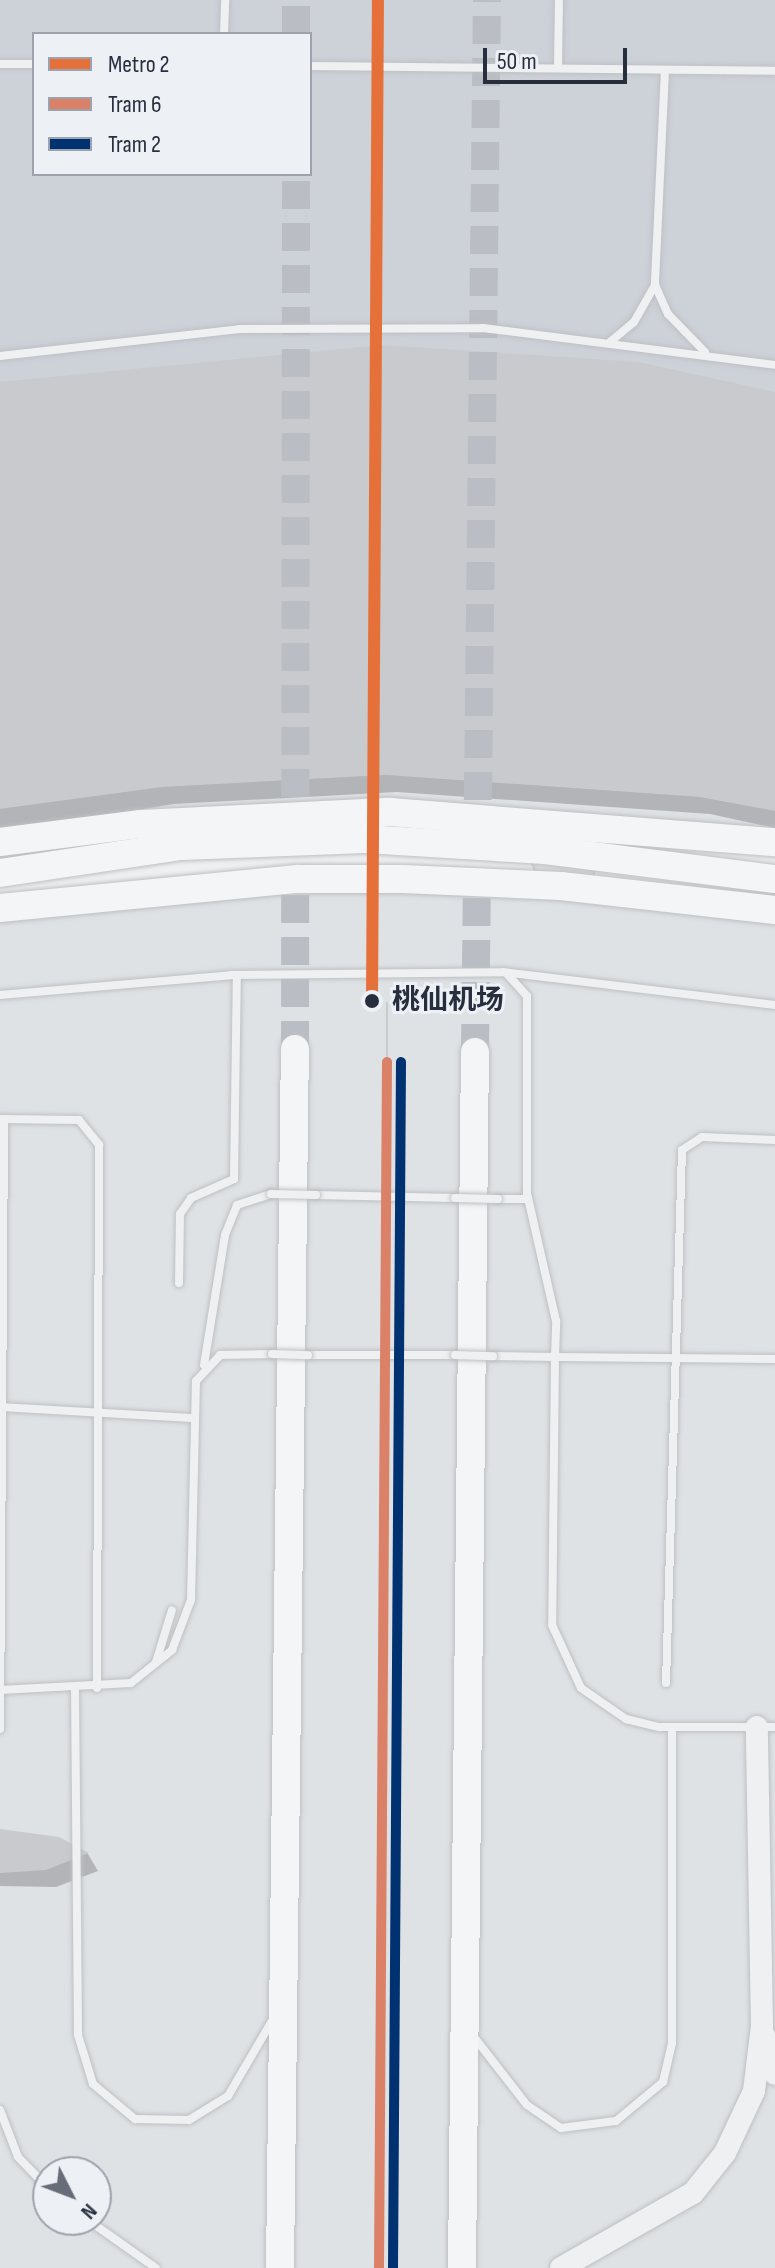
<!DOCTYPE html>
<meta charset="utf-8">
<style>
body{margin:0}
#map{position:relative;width:775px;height:2268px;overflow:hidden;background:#dfe2e5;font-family:"Sofia Sans Condensed","Noto Sans SC",sans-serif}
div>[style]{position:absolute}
.built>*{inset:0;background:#cdd1d8}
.shadow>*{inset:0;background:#0003}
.building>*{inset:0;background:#c8cacd}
.trunk-tunnel>*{height:28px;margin-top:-14px;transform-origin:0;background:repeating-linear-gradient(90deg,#babec4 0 28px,transparent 0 42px)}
.roads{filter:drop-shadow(0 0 2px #bec0c3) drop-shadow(0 0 2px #bec0c3)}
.service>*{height:8px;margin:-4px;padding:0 4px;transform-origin:4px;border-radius:4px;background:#eff0f2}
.tertiary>*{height:22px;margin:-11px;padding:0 11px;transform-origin:11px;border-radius:11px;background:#eff0f2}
.trunk>*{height:28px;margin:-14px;padding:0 14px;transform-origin:14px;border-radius:14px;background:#f3f5f6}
.tram>*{height:2px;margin:-1px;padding:0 1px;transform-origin:1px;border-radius:1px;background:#c9cacd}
.bridges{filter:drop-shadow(0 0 2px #bec0c3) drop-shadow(0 0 2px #bec0c3)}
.service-bridge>*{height:8px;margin:-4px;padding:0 4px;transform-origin:4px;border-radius:4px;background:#eff0f2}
.trunk-bridge>*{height:28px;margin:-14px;padding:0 14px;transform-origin:14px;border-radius:14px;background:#f3f5f6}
.tram-1>*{height:10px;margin:-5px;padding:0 5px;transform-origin:5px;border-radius:5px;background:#da8168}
.tram-2>*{height:10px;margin:-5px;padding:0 5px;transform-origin:5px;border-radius:5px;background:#003171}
.metro-1>*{height:12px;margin:-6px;padding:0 6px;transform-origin:6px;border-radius:6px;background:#e5703a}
.dots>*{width:22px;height:22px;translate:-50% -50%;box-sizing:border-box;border:4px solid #edf0f5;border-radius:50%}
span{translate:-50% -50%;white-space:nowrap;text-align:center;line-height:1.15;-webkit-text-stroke:6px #edf0f5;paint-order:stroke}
.stop-label{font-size:28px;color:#272e3e;font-weight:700}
.left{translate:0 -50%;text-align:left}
.legend{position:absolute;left:32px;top:32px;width:280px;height:144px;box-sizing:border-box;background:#edf0f5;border:2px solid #9ea2ac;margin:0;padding:10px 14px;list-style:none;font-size:24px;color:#272e3e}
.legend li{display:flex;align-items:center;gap:16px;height:40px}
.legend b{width:40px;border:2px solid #9ea2ac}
.north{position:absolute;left:32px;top:2156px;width:80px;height:80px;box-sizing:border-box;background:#edf0f5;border:2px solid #9ea2ac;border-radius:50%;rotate:132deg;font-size:22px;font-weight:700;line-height:32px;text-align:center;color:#272e3e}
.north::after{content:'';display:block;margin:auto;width:28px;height:36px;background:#676d78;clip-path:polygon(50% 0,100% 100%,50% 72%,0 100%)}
.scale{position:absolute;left:483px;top:48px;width:144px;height:36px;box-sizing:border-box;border:4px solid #272e3e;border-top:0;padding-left:10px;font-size:24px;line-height:28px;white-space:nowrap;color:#272e3e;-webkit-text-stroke:6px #edf0f5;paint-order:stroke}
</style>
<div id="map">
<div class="built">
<div style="clip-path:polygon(evenodd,0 0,775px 0,775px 811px,699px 797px,386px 775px,163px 787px,0 809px,0 0,34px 34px,310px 34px,310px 174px,34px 174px,34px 34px)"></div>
</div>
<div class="shadow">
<div style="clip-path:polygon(0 385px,775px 394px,775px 828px,710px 814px,397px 792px,174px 804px,0 833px)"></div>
<div style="clip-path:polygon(0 1831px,58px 1839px,88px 1854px,98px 1871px,56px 1887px,0 1886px)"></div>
</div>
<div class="building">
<div style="clip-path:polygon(383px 345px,638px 362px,775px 392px,775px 811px,699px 797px,386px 775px,163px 787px,0 809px,0 382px)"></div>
<div style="clip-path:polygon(0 1829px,59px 1837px,89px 1853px,46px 1870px,0 1873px)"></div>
</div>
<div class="trunk-tunnel">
<div style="left:296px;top:34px;width:34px;rotate:-90deg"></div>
<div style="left:295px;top:1049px;width:875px;rotate:-89.93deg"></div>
<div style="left:475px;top:1052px;width:1052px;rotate:-89.35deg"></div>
</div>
<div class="roads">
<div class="service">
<div style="left:224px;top:34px;width:34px;rotate:-88deg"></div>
<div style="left:0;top:64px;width:34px"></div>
<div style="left:310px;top:66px;width:465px;rotate:0.6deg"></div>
<div style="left:558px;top:68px;width:68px;rotate:-89.2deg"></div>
<div style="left:665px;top:70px;width:215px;rotate:92.7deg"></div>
<div style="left:655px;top:285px;width:32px;rotate:66deg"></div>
<div style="left:668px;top:314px;width:53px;rotate:45.8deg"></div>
<div style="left:610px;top:342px;width:31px;rotate:-40deg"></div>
<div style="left:634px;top:322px;width:43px;rotate:-60.4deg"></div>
<div style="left:0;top:356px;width:241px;rotate:-6.4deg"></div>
<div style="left:239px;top:329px;width:244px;rotate:-0.2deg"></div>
<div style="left:483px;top:328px;width:294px;rotate:7.2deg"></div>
<div style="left:0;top:995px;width:232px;rotate:-4.9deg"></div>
<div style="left:231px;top:975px;width:272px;rotate:-0.6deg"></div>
<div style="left:503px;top:972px;width:274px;rotate:6.9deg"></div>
<div style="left:0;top:1119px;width:79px;rotate:0.7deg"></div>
<div style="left:79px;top:1120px;width:32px;rotate:51deg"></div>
<div style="left:99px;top:1145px;width:543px;rotate:90.21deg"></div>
<div style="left:316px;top:1195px;width:139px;rotate:1.2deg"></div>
<div style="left:498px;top:1199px;width:30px"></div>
<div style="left:179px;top:1283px;width:69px;rotate:-89.2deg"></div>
<div style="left:180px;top:1214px;width:19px;rotate:-55deg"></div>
<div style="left:191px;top:1198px;width:47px;rotate:-23.8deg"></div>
<div style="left:234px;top:1179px;width:204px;rotate:-89.2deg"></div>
<div style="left:308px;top:1355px;width:147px"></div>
<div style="left:493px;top:1356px;width:62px;rotate:0.9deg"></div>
<div style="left:555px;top:1357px;width:36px;rotate:-88deg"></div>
<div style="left:556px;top:1321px;width:131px;rotate:-102.8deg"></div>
<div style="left:527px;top:1193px;width:197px;rotate:-90deg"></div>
<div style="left:527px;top:996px;width:30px;rotate:-132deg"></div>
<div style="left:775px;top:1359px;width:220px;rotate:-179.5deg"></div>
<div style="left:555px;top:1357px;width:268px;rotate:90.6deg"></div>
<div style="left:552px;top:1625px;width:69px;rotate:65.3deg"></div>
<div style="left:581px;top:1688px;width:55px;rotate:34.6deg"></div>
<div style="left:626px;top:1719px;width:34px;rotate:14deg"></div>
<div style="left:659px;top:1727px;width:116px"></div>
<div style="left:204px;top:1365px;width:132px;rotate:-80.8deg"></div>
<div style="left:225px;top:1235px;width:32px;rotate:-68deg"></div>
<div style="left:237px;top:1205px;width:36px;rotate:-18deg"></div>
<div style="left:0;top:1407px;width:192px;rotate:3.3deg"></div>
<div style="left:156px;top:1662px;width:54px;rotate:-72.9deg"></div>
<div style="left:666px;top:1683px;width:533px;rotate:-88.28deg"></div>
<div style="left:682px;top:1150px;width:24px;rotate:-33deg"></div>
<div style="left:702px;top:1137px;width:73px;rotate:2.4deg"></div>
<div style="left:75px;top:1688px;width:347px;rotate:89.5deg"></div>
<div style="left:78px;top:2035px;width:51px;rotate:73deg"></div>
<div style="left:93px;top:2084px;width:55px;rotate:39.8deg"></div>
<div style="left:135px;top:2119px;width:54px;rotate:1.1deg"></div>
<div style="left:189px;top:2120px;width:46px;rotate:-31.6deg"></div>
<div style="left:228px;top:2096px;width:89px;rotate:-59.7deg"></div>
<div style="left:0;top:1690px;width:131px;rotate:-3.1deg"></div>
<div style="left:131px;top:1683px;width:53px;rotate:-38.8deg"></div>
<div style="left:172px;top:1650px;width:53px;rotate:-69.2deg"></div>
<div style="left:191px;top:1600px;width:219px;rotate:-88.7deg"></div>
<div style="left:196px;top:1381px;width:35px;rotate:-47deg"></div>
<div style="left:220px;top:1355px;width:52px;rotate:-1.1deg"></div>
<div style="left:0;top:1729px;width:610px;rotate:-89.62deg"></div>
<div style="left:474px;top:2037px;width:86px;rotate:52.1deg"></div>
<div style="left:527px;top:2105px;width:41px;rotate:34.1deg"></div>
<div style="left:561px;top:2128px;width:55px;rotate:-7.3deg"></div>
<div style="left:616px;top:2121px;width:61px;rotate:-39.7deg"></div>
<div style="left:663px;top:2082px;width:40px;rotate:-77deg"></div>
<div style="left:672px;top:2043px;width:316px;rotate:-90deg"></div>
<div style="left:0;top:2110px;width:50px;rotate:69deg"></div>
<div style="left:18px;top:2157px;width:43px;rotate:45.9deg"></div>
<div style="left:88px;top:2220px;width:83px;rotate:35.2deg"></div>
</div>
<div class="tertiary">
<div style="left:646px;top:844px;width:131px;rotate:9.7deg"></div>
<div style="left:605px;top:878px;width:157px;rotate:4.4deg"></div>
<div style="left:0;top:894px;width:77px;rotate:-12.8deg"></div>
<div style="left:75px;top:877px;width:279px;rotate:-3.9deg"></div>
<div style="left:353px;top:858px;width:170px;rotate:4.4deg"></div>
<div style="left:765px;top:2037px;width:38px;rotate:75deg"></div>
<div style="left:561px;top:2268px;width:152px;rotate:-29.6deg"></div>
<div style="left:693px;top:2193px;width:51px;rotate:-51.3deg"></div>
<div style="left:725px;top:2153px;width:68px;rotate:-64.9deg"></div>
<div style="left:754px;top:2091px;width:65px;rotate:-83deg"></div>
<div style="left:762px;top:2026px;width:299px;rotate:-91deg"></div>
</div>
<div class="trunk">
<div style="left:280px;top:2268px;width:1219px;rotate:-89.3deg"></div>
<div style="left:462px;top:2268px;width:1216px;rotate:-89.39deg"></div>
</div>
</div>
<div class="tram">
<div style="left:387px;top:1062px;width:59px;rotate:-90deg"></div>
</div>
<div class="bridges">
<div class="service-bridge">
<div style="left:271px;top:1194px;width:45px;rotate:1.3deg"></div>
<div style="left:455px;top:1198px;width:43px;rotate:1.3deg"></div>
<div style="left:272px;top:1354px;width:36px;rotate:2deg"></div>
<div style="left:455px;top:1355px;width:38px;rotate:2deg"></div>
</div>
<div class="trunk-bridge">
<div style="left:0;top:842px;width:142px;rotate:-7.3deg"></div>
<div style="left:141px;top:824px;width:249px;rotate:-2.8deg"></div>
<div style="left:390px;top:812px;width:386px;rotate:4.5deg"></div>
<div style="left:0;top:873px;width:183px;rotate:-8.5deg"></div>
<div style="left:181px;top:846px;width:184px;rotate:-2.2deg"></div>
<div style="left:365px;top:839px;width:180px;rotate:3.5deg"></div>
<div style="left:545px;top:850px;width:232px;rotate:7.2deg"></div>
<div style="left:0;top:908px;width:299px;rotate:-5.6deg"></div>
<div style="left:298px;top:879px;width:104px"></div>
<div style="left:402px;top:879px;width:159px;rotate:2.5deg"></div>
<div style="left:561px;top:886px;width:215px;rotate:6.4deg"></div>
</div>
</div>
<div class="tram-1">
<div style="left:379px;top:2268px;width:1206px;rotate:-89.62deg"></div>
</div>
<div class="tram-2">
<div style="left:393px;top:2268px;width:1206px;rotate:-89.62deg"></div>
</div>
<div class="metro-1">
<div style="left:372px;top:1001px;width:1001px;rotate:-89.66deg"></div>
</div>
<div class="dots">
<div style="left:372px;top:1001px;background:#272e3e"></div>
</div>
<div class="stop-label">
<span class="left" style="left:392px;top:1001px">桃仙机场</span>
</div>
<ul class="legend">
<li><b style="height:10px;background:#e5703a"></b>Metro 2</li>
<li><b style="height:10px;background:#da8168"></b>Tram 6</li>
<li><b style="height:10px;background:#003171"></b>Tram 2</li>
</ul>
<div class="north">N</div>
<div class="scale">50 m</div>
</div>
